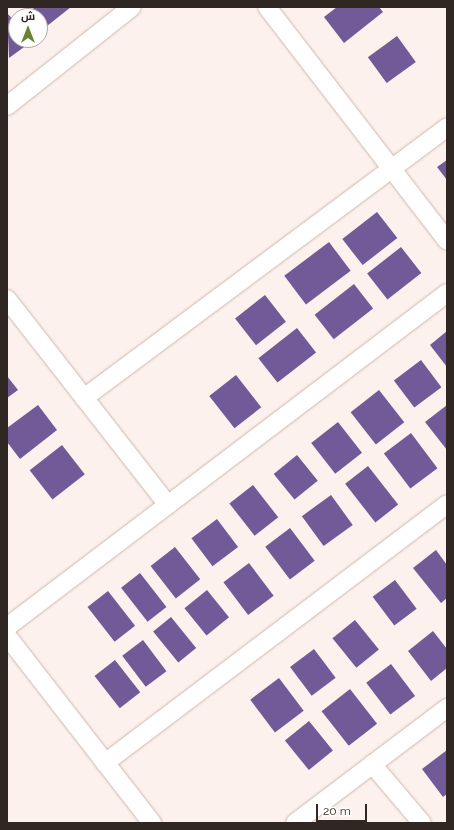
<!DOCTYPE html>
<meta charset="utf-8">
<style>
body{margin:0}
#map{position:relative;width:454px;height:830px;overflow:hidden;background:#fcf1ed;font-family:Raleway,Cairo,sans-serif}
div>[style]{position:absolute}
.building>*{inset:0;background:#725a99;transform-origin:0 0}
.roads{filter:drop-shadow(0 0 1px #cfb6ab) drop-shadow(0 0 1px #cfb6ab)}
.street>*{height:18px;margin:-9px;padding:0 9px;transform-origin:9px;border-radius:9px;background:#fff}
span{translate:-50% -50%;white-space:nowrap;text-align:center;line-height:1.15;-webkit-text-stroke:4px #fff;paint-order:stroke}
.frame{position:absolute;inset:0;border:8px solid #302622;pointer-events:none}
.north{position:absolute;left:8px;top:8px;width:40px;height:40px;box-sizing:border-box;background:#fff;border:1px solid #aca8a7;border-radius:50%;rotate:0deg;font-size:11px;font-weight:700;line-height:16px;text-align:center;color:#302622}
.north::after{content:'';display:block;margin:auto;width:14px;height:18px;background:#6d8132;clip-path:polygon(50% 0,100% 100%,50% 72%,0 100%)}
.scale{position:absolute;left:316px;top:804px;width:51px;height:18px;box-sizing:border-box;border:2px solid #302622;border-top:0;padding-left:5px;font-size:12px;line-height:14px;white-space:nowrap;color:#302622;-webkit-text-stroke:3px #fff;paint-order:stroke}
</style>
<div id="map">
<div class="building">
<div style="clip-path:polygon(32px 7px,71px 7px,47px 26px)"></div>
<div style="clip-path:polygon(337px 7px,379px 7px,383px 12px,344px 43px,324px 17px)"></div>
<div style="clip-path:polygon(7px 13px,16px 23px,16px 40px,31px 42px,9px 58px)"></div>
<div style="left:397px;top:36px;width:32px;height:36px;rotate:54deg"></div>
<div style="clip-path:polygon(447px 160px,447px 180px,437px 167px)"></div>
<div style="left:377px;top:212px;width:33px;height:44px;rotate:52deg"></div>
<div style="left:329px;top:242px;width:36px;height:56px;rotate:53deg"></div>
<div style="left:401px;top:247px;width:33px;height:43px;rotate:52deg"></div>
<div style="left:354px;top:284px;width:31px;height:50px;rotate:52deg"></div>
<div style="left:265px;top:295px;width:34px;height:38px;rotate:52deg"></div>
<div style="left:297px;top:328px;width:31px;height:49px;rotate:52deg"></div>
<div style="clip-path:polygon(447px 331px,447px 367px,430px 345px)"></div>
<div style="left:421px;top:360px;width:34px;height:34px;rotate:53deg"></div>
<div style="left:236px;top:375px;width:41px;height:34px;rotate:52deg"></div>
<div style="clip-path:polygon(7px 376px,18px 390px,7px 398px)"></div>
<div style="left:379px;top:390px;width:41px;height:36px;rotate:52deg"></div>
<div style="clip-path:polygon(38px 405px,57px 430px,20px 459px,7px 442px,7px 428px)"></div>
<div style="clip-path:polygon(447px 405px,447px 450px,425px 422px)"></div>
<div style="left:338px;top:422px;width:39px;height:34px;rotate:52deg"></div>
<div style="left:411px;top:433px;width:44px;height:34px;rotate:53deg"></div>
<div style="left:62px;top:445px;width:37px;height:41px;rotate:52deg"></div>
<div style="left:297px;top:455px;width:33px;height:30px;rotate:51deg"></div>
<div style="left:368px;top:466px;width:49px;height:29px;rotate:52deg"></div>
<div style="left:253px;top:485px;width:41px;height:30px;rotate:52deg"></div>
<div style="left:331px;top:495px;width:37px;height:36px;rotate:54deg"></div>
<div style="left:217px;top:519px;width:35px;height:32px;rotate:53deg"></div>
<div style="left:290px;top:528px;width:41px;height:31px;rotate:53deg"></div>
<div style="left:175px;top:547px;width:41px;height:31px;rotate:52deg"></div>
<div style="clip-path:polygon(436px 550px,447px 565px,447px 598px,441px 603px,413px 568px)"></div>
<div style="left:249px;top:563px;width:41px;height:32px;rotate:53deg"></div>
<div style="left:140px;top:573px;width:43px;height:24px;rotate:52deg"></div>
<div style="left:395px;top:580px;width:36px;height:28px;rotate:53deg"></div>
<div style="left:207px;top:590px;width:35px;height:29px;rotate:51deg"></div>
<div style="left:108px;top:591px;width:44px;height:26px;rotate:52deg"></div>
<div style="left:171px;top:617px;width:40px;height:23px;rotate:51deg"></div>
<div style="left:355px;top:620px;width:38px;height:29px;rotate:51deg"></div>
<div style="clip-path:polygon(433px 631px,447px 649px,447px 668px,431px 681px,408px 651px)"></div>
<div style="left:143px;top:640px;width:39px;height:26px;rotate:53deg"></div>
<div style="left:314px;top:649px;width:36px;height:30px;rotate:53deg"></div>
<div style="left:115px;top:660px;width:41px;height:26px;rotate:52deg"></div>
<div style="left:391px;top:664px;width:40px;height:31px;rotate:53deg"></div>
<div style="left:279px;top:678px;width:41px;height:36px;rotate:53deg"></div>
<div style="left:350px;top:689px;width:44px;height:36px;rotate:52deg"></div>
<div style="left:309px;top:721px;width:38px;height:31px;rotate:51deg"></div>
<div style="clip-path:polygon(447px 750px,447px 794px,443px 797px,422px 769px)"></div>
</div>
<div class="roads">
<div class="street">
<div style="left:267px;top:7px;width:295px;rotate:52.4deg"></div>
<div style="left:7px;top:106px;width:159px;rotate:-38.4deg"></div>
<div style="left:7px;top:299px;width:261px;rotate:52deg"></div>
<div style="left:84px;top:398px;width:453px;rotate:-36.7deg"></div>
<div style="left:7px;top:627px;width:552px;rotate:-37.2deg"></div>
<div style="left:7px;top:636px;width:237px;rotate:52.2deg"></div>
<div style="left:105px;top:763px;width:429px;rotate:-37.1deg"></div>
<div style="left:372px;top:764px;width:77px;rotate:49.7deg"></div>
<div style="left:295px;top:823px;width:191px;rotate:-37.1deg"></div>
</div>
</div>
<div class="frame"></div>
<div class="north">ش</div>
<div class="scale">20 m</div>
</div>
